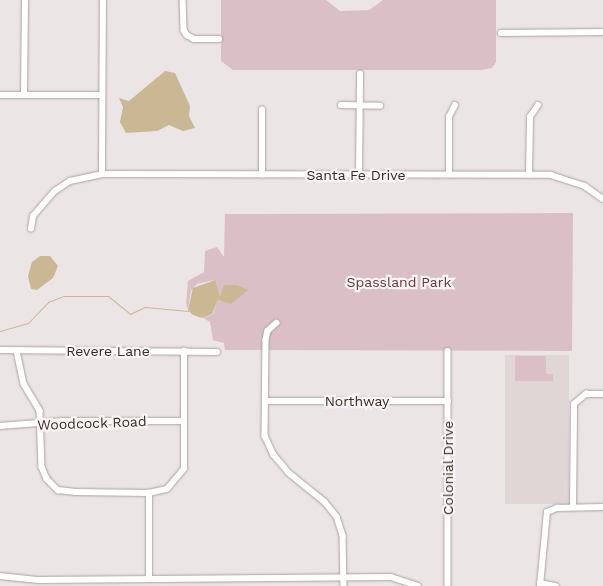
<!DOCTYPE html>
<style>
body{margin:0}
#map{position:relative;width:603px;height:586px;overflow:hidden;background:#ece5e5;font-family:"Work Sans",sans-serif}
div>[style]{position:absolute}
.built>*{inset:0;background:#e0d6d6;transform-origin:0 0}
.green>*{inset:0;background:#dac0c6}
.water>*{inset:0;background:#cab794}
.stream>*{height:1px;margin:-0.5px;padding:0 0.5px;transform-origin:0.5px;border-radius:0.5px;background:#cab794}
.roads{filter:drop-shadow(0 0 1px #ada2a0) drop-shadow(0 0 1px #ada2a0)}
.minor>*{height:5.5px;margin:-2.75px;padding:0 2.75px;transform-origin:2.75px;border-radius:2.75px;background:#fff}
span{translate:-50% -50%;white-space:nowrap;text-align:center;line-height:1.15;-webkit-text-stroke:4.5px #f9f5f5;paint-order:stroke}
.street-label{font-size:14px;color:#3c2b26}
.park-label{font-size:14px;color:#6d353c}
</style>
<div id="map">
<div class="built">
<div style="left:505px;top:355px;width:64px;height:149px"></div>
</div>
<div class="green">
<div style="clip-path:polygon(221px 0,326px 0,340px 11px,369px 10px,383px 0,496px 0,496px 62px,492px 68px,481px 70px,233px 70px,221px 61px)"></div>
<div style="clip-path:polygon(573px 213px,572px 351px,225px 350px,224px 343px,213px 340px,210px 322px,203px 318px,213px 314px,218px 300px,223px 301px,224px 286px,220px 296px,214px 280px,197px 284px,191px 291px,188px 310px,186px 303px,188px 281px,204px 272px,205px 251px,217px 247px,224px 257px,225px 214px)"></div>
<div style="clip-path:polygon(515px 356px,546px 356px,546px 374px,553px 374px,553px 381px,515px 381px)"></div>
</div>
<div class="water">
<div style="clip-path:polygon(165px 71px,175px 73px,190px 106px,189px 116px,195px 128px,183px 131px,169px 125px,157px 131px,126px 133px,120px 122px,123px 107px,119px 98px,129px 101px)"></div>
<div style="clip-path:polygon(50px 256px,58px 266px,53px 278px,37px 290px,31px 289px,28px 276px,32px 262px,40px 256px)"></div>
<div style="clip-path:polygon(215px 280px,220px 296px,224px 285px,237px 285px,248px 290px,231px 304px,218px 300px,212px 314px,202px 318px,193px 315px,188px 310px,193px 288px)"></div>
</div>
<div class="stream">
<div style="left:0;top:331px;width:29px;rotate:-16deg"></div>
<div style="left:28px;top:323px;width:29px;rotate:-46deg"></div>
<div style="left:48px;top:302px;width:17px;rotate:-21deg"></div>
<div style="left:64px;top:296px;width:44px"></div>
<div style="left:108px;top:296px;width:28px;rotate:39deg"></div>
<div style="left:130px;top:314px;width:17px;rotate:-25deg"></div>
<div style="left:145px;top:307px;width:44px;rotate:5.2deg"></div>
</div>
<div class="roads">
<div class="minor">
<div style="left:183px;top:0;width:30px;rotate:88deg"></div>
<div style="left:184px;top:30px;width:6px;rotate:59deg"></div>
<div style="left:187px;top:35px;width:8px;rotate:30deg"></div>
<div style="left:194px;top:39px;width:25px"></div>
<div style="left:501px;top:33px;width:102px;rotate:-0.6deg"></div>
<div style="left:0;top:95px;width:102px"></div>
<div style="left:24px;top:95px;width:95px;rotate:-89.4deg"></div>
<div style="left:341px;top:105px;width:39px;rotate:1deg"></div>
<div style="left:102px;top:174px;width:174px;rotate:-89.7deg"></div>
<div style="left:449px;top:174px;width:57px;rotate:-90deg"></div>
<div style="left:449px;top:117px;width:13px;rotate:-63deg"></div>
<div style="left:262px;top:175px;width:65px;rotate:-90deg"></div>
<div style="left:359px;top:175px;width:101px;rotate:-89.4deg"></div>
<div style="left:529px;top:175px;width:58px;rotate:-89deg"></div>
<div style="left:530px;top:117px;width:14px;rotate:-56deg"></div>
<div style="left:31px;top:229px;width:13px;rotate:-81deg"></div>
<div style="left:33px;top:216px;width:33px;rotate:-49deg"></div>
<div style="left:55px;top:191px;width:18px;rotate:-34deg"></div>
<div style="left:70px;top:181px;width:33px;rotate:-12deg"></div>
<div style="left:102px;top:174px;width:449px;rotate:0.1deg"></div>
<div style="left:551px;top:175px;width:36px;rotate:18deg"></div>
<div style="left:585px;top:186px;width:22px;rotate:36deg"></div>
<div style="left:277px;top:323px;width:12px;rotate:138deg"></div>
<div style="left:268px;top:331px;width:9px;rotate:103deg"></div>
<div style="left:266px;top:340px;width:96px;rotate:90.6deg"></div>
<div style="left:265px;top:436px;width:21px;rotate:65deg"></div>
<div style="left:274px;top:455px;width:23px;rotate:50deg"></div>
<div style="left:289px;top:473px;width:46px;rotate:38.9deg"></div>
<div style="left:325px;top:502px;width:19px;rotate:51deg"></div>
<div style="left:337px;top:517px;width:20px;rotate:72deg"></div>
<div style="left:343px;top:536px;width:50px;rotate:88.9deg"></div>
<div style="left:0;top:350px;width:217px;rotate:0.5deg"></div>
<div style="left:17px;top:351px;width:34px;rotate:78deg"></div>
<div style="left:24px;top:384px;width:31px;rotate:59deg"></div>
<div style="left:40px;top:411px;width:56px;rotate:88deg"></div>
<div style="left:42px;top:467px;width:13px;rotate:67deg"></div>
<div style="left:47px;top:479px;width:16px;rotate:45deg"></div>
<div style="left:58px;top:490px;width:18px;rotate:6deg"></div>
<div style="left:76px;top:492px;width:73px;rotate:0.8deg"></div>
<div style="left:149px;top:493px;width:18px;rotate:-13deg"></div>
<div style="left:167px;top:489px;width:26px;rotate:-50deg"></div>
<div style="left:184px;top:469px;width:118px;rotate:-90deg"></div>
<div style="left:448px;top:351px;width:235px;rotate:90deg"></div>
<div style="left:266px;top:401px;width:182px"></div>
<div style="left:0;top:426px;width:63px;rotate:-4.5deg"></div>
<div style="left:63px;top:421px;width:121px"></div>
<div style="left:573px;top:507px;width:103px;rotate:-89.4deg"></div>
<div style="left:574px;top:404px;width:16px;rotate:-40deg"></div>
<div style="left:586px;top:394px;width:17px"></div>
<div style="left:0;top:576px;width:39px;rotate:6deg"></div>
<div style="left:39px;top:580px;width:352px;rotate:-0.5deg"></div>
<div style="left:391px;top:577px;width:28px;rotate:18deg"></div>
<div style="left:149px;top:578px;width:85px;rotate:-90deg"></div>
<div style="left:540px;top:583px;width:16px;rotate:11deg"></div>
<div style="left:540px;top:586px;width:74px;rotate:-84.6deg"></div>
<div style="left:547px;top:512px;width:11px;rotate:-22deg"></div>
<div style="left:557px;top:508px;width:46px;rotate:-1.2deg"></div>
</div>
</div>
<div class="street-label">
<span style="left:356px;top:175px">Santa Fe Drive</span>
<span style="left:108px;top:351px">Revere Lane</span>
<span style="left:357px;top:401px">Northway</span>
<span style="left:92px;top:423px;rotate:-2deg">Woodcock Road</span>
<span style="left:448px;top:468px;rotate:-90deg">Colonial Drive</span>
</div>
<div class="park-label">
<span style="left:399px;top:282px">Spassland Park</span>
</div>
</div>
